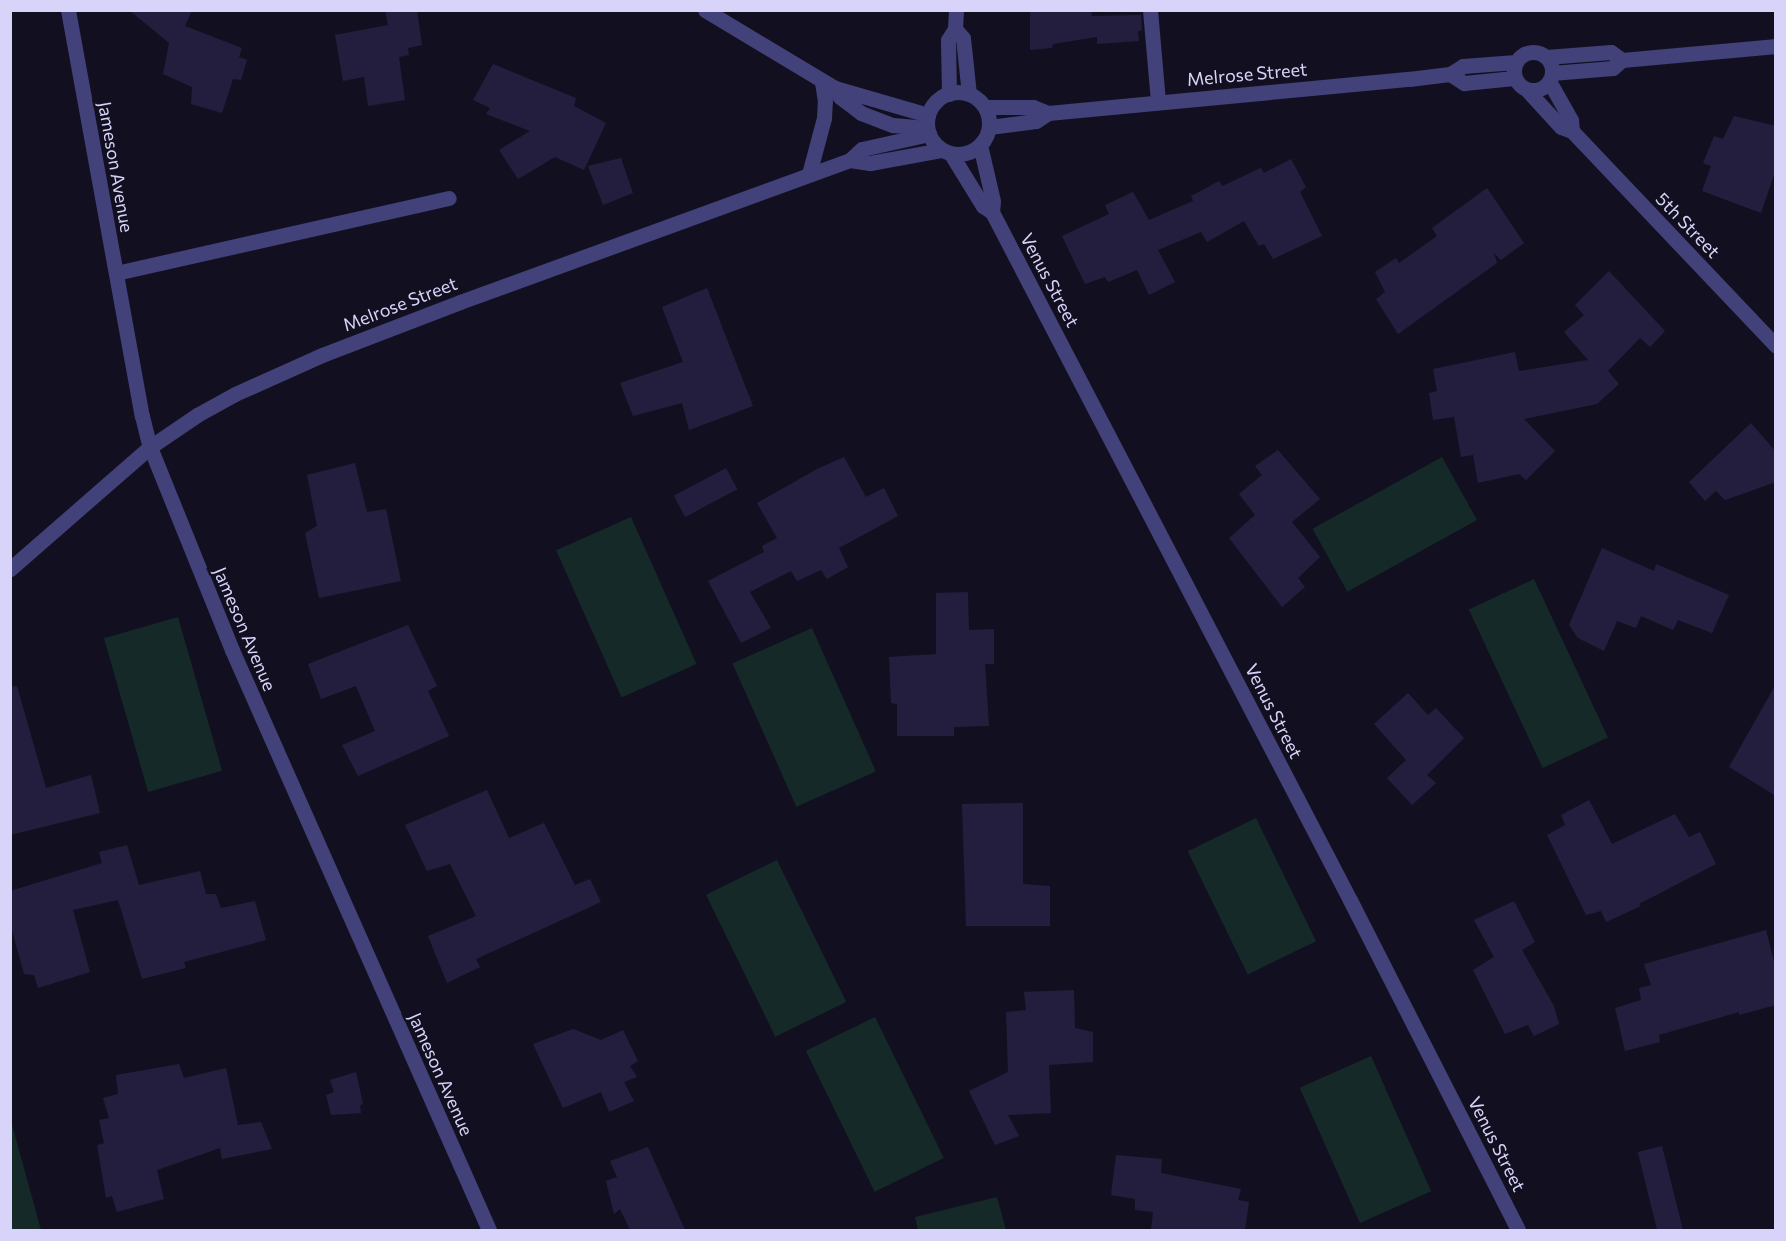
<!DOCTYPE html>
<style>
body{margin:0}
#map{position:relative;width:1786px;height:1241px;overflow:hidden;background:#121020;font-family:Commissioner,sans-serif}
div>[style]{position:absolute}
.green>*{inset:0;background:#142928;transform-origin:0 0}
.building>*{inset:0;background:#241e3e;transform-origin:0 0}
.minor>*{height:15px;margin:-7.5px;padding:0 7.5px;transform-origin:7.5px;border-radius:7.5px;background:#424179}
.tertiary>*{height:15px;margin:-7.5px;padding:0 7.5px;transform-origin:7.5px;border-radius:7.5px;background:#424179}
.tertiary>.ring{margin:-7.5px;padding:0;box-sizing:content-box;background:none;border:15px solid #424179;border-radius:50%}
span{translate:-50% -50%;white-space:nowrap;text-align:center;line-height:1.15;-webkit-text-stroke:5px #121020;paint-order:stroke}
.street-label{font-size:18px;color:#d8d4f9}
.frame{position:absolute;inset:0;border:12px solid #d8d4f9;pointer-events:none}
</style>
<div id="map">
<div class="green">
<div style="left:1442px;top:457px;width:72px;height:148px;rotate:61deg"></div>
<div style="left:631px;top:517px;width:161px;height:82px;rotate:66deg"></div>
<div style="left:1534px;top:579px;width:175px;height:72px;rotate:65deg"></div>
<div style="left:178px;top:617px;width:160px;height:77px;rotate:74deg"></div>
<div style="left:812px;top:628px;width:157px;height:87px;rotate:66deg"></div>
<div style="left:1256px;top:818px;width:137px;height:76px;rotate:64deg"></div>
<div style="left:777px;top:860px;width:158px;height:79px;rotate:64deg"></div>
<div style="left:875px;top:1017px;width:157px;height:77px;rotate:64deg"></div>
<div style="left:1371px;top:1056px;width:148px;height:78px;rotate:66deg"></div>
<div style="clip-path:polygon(10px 1121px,11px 1121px,41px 1230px,11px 1230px)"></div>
<div style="clip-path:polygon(997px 1197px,1006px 1230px,918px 1230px,915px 1217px)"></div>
</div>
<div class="building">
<div style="clip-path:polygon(129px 10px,192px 10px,185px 26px,242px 48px,239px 57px,247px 60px,241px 80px,233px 79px,222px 113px,191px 104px,192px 87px,163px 74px,169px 43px)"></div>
<div style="clip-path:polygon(385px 10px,417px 10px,422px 45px,408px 48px,409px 55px,399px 57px,405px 100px,368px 106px,364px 77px,343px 81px,335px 35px,388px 25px)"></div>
<div style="clip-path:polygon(1030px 10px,1091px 10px,1092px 16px,1141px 15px,1142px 30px,1138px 31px,1139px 41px,1097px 44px,1097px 37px,1053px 44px,1052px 48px,1030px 50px)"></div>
<div style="clip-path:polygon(493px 64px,576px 98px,574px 106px,606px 123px,584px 170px,555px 157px,518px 179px,499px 150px,530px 131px,486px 114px,490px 108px,473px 100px)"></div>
<div style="clip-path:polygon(1734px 116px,1776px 126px,1776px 169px,1761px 213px,1702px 191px,1711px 166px,1703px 163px,1714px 136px,1723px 139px)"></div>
<div style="clip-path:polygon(621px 158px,633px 193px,603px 205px,588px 166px)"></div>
<div style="clip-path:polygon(1291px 159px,1306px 187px,1300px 192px,1322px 236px,1273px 259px,1264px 244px,1259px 246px,1244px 221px,1207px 242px,1201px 232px,1158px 250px,1175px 282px,1149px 295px,1137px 270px,1108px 282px,1105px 277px,1085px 284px,1062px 236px,1109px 214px,1105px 205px,1133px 192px,1149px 220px,1193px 201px,1191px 196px,1219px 181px,1222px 186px,1261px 168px,1264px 173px)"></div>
<div style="clip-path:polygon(1487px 188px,1524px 243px,1501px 260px,1494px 253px,1497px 263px,1398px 334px,1376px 299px,1385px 292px,1375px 272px,1396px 258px,1399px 263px,1437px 236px,1432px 228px)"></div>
<div style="clip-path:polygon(1609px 271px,1665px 331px,1650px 347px,1640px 338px,1608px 371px,1619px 384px,1597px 404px,1524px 419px,1555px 451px,1526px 480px,1519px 474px,1478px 483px,1473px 455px,1461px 457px,1454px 417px,1433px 420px,1429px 393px,1437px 391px,1433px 369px,1515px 352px,1519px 371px,1588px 360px,1564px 332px,1584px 315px,1575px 305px)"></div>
<div style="clip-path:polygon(707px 288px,753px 406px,689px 430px,682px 403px,633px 416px,620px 383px,683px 362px,662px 307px)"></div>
<div style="clip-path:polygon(1751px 423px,1776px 452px,1776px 482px,1725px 500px,1716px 491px,1705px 501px,1689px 482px)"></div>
<div style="clip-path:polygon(1278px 450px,1320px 499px,1292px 522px,1320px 557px,1298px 578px,1305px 587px,1282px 607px,1229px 538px,1255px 515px,1239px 494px,1262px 475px,1255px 466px)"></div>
<div style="clip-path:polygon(844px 457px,866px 497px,884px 488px,898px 516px,839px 548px,848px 567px,827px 579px,821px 570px,797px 581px,791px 571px,750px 592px,771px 628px,741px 643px,708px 581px,764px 552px,762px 546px,777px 538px,757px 503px,817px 469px)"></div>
<div style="clip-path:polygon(355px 463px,367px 512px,386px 509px,401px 581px,319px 598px,305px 533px,317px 526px,307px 475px)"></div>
<div style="left:726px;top:468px;width:24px;height:59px;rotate:62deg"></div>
<div style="clip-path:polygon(1602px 548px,1654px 571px,1656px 564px,1729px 595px,1712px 633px,1678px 620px,1673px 630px,1641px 616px,1636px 628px,1617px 621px,1604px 651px,1578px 638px,1569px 625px)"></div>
<div style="clip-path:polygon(968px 592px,969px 630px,994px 629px,994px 664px,985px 664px,989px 726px,954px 727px,954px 736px,897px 736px,897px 704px,891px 703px,889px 657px,936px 654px,936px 593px)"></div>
<div style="clip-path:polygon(408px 625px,437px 686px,428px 691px,449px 736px,358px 776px,342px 745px,375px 731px,356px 686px,321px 699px,308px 664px)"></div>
<div style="clip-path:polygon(1776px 684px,1776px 796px,1729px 767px)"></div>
<div style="clip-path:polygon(17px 686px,46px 788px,91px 775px,100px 813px,10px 835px,10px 687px)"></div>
<div style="clip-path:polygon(1408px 693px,1428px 715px,1436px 708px,1464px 738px,1427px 775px,1436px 783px,1412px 805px,1387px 778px,1406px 760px,1374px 724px)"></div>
<div style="clip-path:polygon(487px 790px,509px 838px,544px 823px,575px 885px,590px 879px,601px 902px,476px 959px,480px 967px,447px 983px,428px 936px,476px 916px,450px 864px,427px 871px,405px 825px)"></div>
<div style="clip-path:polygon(1589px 800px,1612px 844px,1675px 814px,1689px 837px,1700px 832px,1716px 864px,1639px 904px,1641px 906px,1606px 922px,1601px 911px,1586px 915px,1547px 835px,1565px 825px,1561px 815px)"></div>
<div style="clip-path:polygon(1023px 803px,1023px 884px,1050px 886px,1050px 926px,966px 926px,962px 804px)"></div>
<div style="clip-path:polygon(127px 845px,139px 885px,200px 871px,206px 894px,216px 894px,221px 908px,255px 901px,266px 940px,184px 962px,186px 968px,142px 979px,118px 900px,73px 910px,90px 972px,38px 988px,34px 975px,24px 974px,10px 923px,10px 891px,102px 863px,99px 852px)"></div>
<div style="clip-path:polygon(1514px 901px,1535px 942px,1522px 950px,1554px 1006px,1559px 1024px,1534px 1036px,1528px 1025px,1505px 1034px,1473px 970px,1494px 957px,1474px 920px)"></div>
<div style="clip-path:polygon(1766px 930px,1776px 970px,1776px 1005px,1739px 1015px,1739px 1012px,1659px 1035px,1660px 1042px,1625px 1051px,1615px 1008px,1641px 1000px,1639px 988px,1651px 985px,1644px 964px)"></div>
<div style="clip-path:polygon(1074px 990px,1075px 1028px,1093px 1032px,1093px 1062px,1049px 1065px,1051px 1113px,1008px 1115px,1019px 1136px,995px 1145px,969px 1091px,1008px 1072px,1006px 1012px,1026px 1010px,1024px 992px)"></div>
<div style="clip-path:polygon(573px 1029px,601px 1040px,623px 1030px,638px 1061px,630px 1066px,637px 1077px,624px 1082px,634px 1101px,609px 1112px,601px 1092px,563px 1108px,533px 1044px)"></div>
<div style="clip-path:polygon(179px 1064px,184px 1078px,226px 1068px,238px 1125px,261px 1122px,272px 1149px,222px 1159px,220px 1148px,157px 1170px,164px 1199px,117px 1212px,112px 1196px,106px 1198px,97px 1145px,104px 1143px,99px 1120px,109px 1118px,103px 1098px,118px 1094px,116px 1075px)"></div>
<div style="clip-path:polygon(356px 1072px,363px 1104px,360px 1105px,361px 1113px,331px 1115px,326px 1095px,334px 1092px,330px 1080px)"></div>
<div style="left:1662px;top:1146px;width:87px;height:25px;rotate:76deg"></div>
<div style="clip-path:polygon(648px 1147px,685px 1230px,630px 1230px,620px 1209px,614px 1214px,606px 1181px,617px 1177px,610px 1161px)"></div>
<div style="clip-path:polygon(1116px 1155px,1162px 1159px,1161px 1173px,1241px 1189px,1238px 1200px,1249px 1202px,1245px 1230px,1151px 1230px,1153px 1212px,1135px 1210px,1135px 1199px,1111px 1195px)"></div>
</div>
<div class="minor">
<div style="left:68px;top:10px;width:413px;rotate:79.7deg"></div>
<div style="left:142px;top:416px;width:32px;rotate:76deg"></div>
<div style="left:150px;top:447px;width:219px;rotate:68deg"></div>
<div style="left:232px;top:650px;width:634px;rotate:66.1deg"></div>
<div style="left:705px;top:10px;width:152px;rotate:31deg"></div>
<div style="left:835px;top:88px;width:97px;rotate:16.2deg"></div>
<div style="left:1150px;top:10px;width:92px;rotate:85deg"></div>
<div style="left:955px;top:29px;width:12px;rotate:48deg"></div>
<div style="left:963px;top:38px;width:56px;rotate:83.9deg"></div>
<div style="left:1549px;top:81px;width:45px;rotate:60.6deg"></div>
<div style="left:1571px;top:120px;width:11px;rotate:85deg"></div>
<div style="left:835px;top:88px;width:10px;rotate:61deg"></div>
<div style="left:840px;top:97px;width:26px;rotate:37deg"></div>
<div style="left:861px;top:113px;width:34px;rotate:21deg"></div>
<div style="left:893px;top:125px;width:34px;rotate:5deg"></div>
<div style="left:1527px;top:90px;width:50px;rotate:47.4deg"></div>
<div style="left:1561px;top:127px;width:12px;rotate:20deg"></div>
<div style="left:1572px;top:131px;width:296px;rotate:46.5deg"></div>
<div style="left:949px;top:94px;width:54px;rotate:-91.1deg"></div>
<div style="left:948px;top:40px;width:13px;rotate:-58deg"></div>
<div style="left:955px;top:29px;width:19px;rotate:-87deg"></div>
<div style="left:980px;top:145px;width:57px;rotate:76.9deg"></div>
<div style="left:993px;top:201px;width:11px;rotate:95deg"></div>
<div style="left:992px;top:212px;width:776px;rotate:62.51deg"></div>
<div style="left:1350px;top:900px;width:370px;rotate:63deg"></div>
<div style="left:951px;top:154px;width:61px;rotate:58.4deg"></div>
<div style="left:983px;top:206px;width:11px;rotate:34deg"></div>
<div style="left:116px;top:273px;width:341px;rotate:-12.7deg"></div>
</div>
<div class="tertiary">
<div class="ring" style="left:1514px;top:52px;width:23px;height:23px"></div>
<div style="left:1546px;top:57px;width:65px;rotate:-4.4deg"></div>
<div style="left:1611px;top:52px;width:14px;rotate:36deg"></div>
<div style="left:1552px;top:73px;width:61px;rotate:-4.7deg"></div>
<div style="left:1613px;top:68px;width:12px;rotate:-42deg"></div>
<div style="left:1622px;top:60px;width:155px;rotate:-5.2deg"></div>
<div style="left:1450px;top:74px;width:17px;rotate:33deg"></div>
<div style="left:1464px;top:83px;width:50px;rotate:-5.7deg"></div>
<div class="ring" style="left:927px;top:92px;width:47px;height:47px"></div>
<div style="left:985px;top:107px;width:48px"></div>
<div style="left:1033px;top:107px;width:16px;rotate:22deg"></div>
<div style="left:1048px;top:113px;width:363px;rotate:-5.4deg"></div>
<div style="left:1409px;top:79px;width:41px;rotate:-7deg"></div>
<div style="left:1450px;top:74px;width:15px;rotate:-32deg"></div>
<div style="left:1463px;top:66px;width:53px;rotate:-4.3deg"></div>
<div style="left:989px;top:127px;width:47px;rotate:-7.3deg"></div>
<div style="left:1036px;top:121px;width:14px;rotate:-34deg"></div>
<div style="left:850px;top:160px;width:20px;rotate:9deg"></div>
<div style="left:870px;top:163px;width:72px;rotate:-10.4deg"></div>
<div style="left:809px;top:174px;width:58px;rotate:-75deg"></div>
<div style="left:824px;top:118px;width:17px;rotate:-87deg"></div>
<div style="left:825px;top:101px;width:20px;rotate:-99deg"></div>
<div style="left:10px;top:569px;width:186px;rotate:-41.1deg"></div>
<div style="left:150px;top:447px;width:57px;rotate:-34.2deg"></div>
<div style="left:197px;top:415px;width:43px;rotate:-28.9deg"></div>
<div style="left:235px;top:394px;width:95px;rotate:-24.1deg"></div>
<div style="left:322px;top:355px;width:148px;rotate:-21deg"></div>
<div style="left:460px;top:302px;width:415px;rotate:-20deg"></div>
<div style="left:850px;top:160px;width:16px;rotate:-43deg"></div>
<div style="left:862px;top:149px;width:69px;rotate:-12.6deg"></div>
</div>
<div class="street-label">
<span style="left:1247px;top:74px;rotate:-5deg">Melrose Street</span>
<span style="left:116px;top:167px;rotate:80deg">Jameson Avenue</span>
<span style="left:1688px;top:225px;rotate:46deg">5th Street</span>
<span style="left:1050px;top:280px;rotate:62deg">Venus Street</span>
<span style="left:400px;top:304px;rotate:-21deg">Melrose Street</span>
<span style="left:245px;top:629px;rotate:67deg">Jameson Avenue</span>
<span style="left:1274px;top:711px;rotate:63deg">Venus Street</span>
<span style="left:441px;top:1074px;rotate:66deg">Jameson Avenue</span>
<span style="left:1497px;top:1144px;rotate:63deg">Venus Street</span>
</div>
<div class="frame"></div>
</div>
